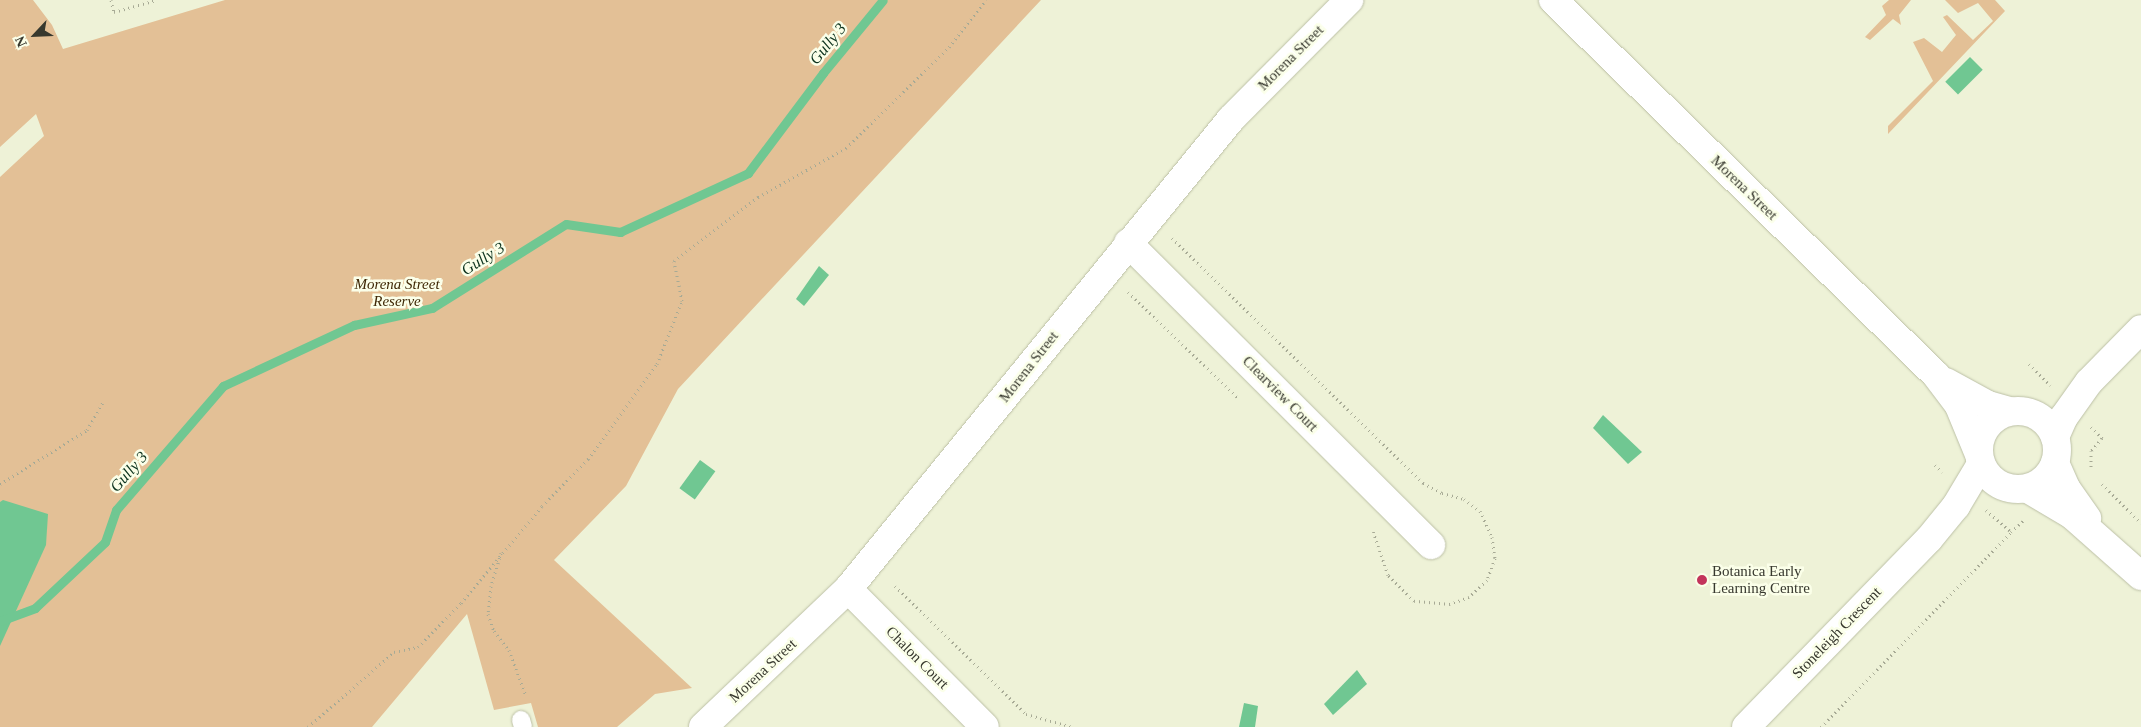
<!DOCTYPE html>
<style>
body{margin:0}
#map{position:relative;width:2141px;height:727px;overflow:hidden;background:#eef2d7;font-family:"Times New Roman",serif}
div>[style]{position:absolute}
.green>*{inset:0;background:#e3c096}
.water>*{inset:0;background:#70c792;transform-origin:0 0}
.stream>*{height:9px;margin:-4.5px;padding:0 4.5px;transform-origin:4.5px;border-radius:4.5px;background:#70c792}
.path>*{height:3px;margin-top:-1.5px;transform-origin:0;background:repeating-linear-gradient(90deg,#a7aa95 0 1px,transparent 0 5px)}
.roads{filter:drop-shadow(0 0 1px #bcc0a6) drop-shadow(0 0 1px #bcc0a6)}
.lane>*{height:18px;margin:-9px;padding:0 9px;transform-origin:9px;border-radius:9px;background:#fff}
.street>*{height:28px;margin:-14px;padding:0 14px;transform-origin:14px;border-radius:14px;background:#fff}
.secondary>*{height:28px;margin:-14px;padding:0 14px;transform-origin:14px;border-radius:14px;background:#fff}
.secondary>.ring{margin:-14px;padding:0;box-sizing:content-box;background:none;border:28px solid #fff;border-radius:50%}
.dots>*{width:14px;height:14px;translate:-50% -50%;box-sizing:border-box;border:2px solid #fbffe9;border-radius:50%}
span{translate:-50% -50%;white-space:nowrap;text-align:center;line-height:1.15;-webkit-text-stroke:5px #fbffe9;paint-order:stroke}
.street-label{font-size:15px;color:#37382e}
.park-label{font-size:15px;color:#3f2806;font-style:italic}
.poi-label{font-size:15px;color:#37382e}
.left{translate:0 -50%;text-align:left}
.water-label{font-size:16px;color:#0c321d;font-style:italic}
.north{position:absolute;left:10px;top:10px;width:50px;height:50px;-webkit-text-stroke:4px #fbffe9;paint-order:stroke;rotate:245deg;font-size:14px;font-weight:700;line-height:20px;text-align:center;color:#37382e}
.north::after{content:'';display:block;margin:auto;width:18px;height:22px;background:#37382e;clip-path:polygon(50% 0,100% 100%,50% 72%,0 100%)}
</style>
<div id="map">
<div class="green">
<div style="clip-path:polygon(0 0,33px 0,52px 25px,63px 49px,225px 0,1041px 0,678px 389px,626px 486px,554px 560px,692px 688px,655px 694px,617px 727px,538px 727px,531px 703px,494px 710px,467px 614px,372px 727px,0 727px,0 177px,44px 136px,36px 114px,0 147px)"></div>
<div style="clip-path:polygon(1889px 0,1911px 0,1899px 15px,1901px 25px,1893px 19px,1870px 40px,1865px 37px,1886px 15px,1882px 6px)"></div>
<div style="clip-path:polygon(1945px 0,1995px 0,2005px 11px,1888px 134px,1888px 126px,1933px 81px,1913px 42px,1924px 38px,1942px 52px,1956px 35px,1943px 17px,1947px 15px,1973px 40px,1993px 21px,1978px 3px,1958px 13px)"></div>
</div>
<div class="water">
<div style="left:1970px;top:57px;width:18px;height:35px;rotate:45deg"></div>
<div style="clip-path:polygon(819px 266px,829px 275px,804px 306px,796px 299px)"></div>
<div style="clip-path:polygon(1603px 415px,1642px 452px,1628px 464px,1593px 428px)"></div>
<div style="left:700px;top:460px;width:19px;height:35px;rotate:36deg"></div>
<div style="clip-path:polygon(3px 500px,48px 514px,46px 545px,0 646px,0 502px)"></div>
<div style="clip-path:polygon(1357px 670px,1367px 684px,1333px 715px,1324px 704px)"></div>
<div style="clip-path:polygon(1244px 703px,1258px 706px,1255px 727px,1239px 727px)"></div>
</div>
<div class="stream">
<div style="left:0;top:621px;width:37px;rotate:-20deg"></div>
<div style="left:35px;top:608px;width:96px;rotate:-43.3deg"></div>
<div style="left:105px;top:542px;width:34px;rotate:-71deg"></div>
<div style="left:116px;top:510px;width:164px;rotate:-49.2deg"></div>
<div style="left:223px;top:386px;width:145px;rotate:-25deg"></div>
<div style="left:354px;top:325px;width:80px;rotate:-12.3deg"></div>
<div style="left:432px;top:308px;width:158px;rotate:-32.1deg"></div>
<div style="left:566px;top:224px;width:55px;rotate:8.4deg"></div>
<div style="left:620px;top:232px;width:141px;rotate:-24.7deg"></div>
<div style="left:748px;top:173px;width:125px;rotate:-53.1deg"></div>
<div style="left:823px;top:73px;width:94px;rotate:-50.6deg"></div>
</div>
<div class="path">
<div style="left:111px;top:0;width:12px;rotate:76deg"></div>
<div style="left:114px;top:12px;width:44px;rotate:-15.9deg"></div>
<div style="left:1172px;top:238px;width:351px;rotate:44.3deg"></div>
<div style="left:1423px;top:483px;width:21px;rotate:28deg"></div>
<div style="left:1442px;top:493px;width:23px;rotate:15deg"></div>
<div style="left:1464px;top:499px;width:20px;rotate:37deg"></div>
<div style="left:1480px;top:511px;width:29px;rotate:65deg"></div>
<div style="left:1492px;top:537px;width:21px;rotate:82deg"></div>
<div style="left:1495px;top:558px;width:23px;rotate:110deg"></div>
<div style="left:1487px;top:580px;width:25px;rotate:137deg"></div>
<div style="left:1469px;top:597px;width:20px;rotate:160deg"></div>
<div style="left:1450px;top:604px;width:36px;rotate:-175deg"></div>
<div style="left:1414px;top:601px;width:37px;rotate:-135deg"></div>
<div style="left:1388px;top:575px;width:46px;rotate:-108.8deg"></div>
<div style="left:1128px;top:292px;width:154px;rotate:43.9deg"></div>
<div style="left:2029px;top:364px;width:30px;rotate:45deg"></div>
<div style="left:2091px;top:427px;width:16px;rotate:45deg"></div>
<div style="left:2102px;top:438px;width:17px;rotate:130deg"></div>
<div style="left:2091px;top:451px;width:19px;rotate:90deg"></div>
<div style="left:1935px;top:465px;width:10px;rotate:45deg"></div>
<div style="left:0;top:484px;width:102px;rotate:-31.8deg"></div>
<div style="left:87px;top:430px;width:34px;rotate:-60deg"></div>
<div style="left:2102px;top:484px;width:55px;rotate:45deg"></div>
<div style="left:1986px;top:510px;width:33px;rotate:41deg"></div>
<div style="left:2011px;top:532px;width:18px;rotate:-43deg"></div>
<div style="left:501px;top:553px;width:34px;rotate:107deg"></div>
<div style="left:491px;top:586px;width:28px;rotate:96deg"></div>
<div style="left:488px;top:614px;width:18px;rotate:71deg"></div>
<div style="left:494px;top:631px;width:24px;rotate:52deg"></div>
<div style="left:509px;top:650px;width:49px;rotate:69.7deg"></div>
<div style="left:895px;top:586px;width:183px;rotate:44.3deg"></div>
<div style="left:1026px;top:714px;width:49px;rotate:15.5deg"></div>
<div style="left:308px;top:727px;width:114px;rotate:-41.1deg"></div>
<div style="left:394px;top:652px;width:25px;rotate:-12deg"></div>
<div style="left:418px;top:647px;width:62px;rotate:-45.7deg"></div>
<div style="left:461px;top:603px;width:126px;rotate:-50.1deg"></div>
<div style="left:542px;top:506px;width:66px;rotate:-45.6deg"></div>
<div style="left:588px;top:459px;width:117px;rotate:-54deg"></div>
<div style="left:657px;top:364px;width:68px;rotate:-68.4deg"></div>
<div style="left:682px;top:301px;width:41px;rotate:-101.3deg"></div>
<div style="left:674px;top:261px;width:106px;rotate:-37.3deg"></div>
<div style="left:758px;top:197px;width:101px;rotate:-29.1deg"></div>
<div style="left:846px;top:148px;width:144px;rotate:-44.4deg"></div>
<div style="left:949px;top:47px;width:60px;rotate:-51.8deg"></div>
<div style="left:1821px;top:727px;width:272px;rotate:-45.7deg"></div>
</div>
<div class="roads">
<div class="lane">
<div style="left:521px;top:720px;width:7px;rotate:74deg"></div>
</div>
<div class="street">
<div style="left:1553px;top:0;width:536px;rotate:44.4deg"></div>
<div style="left:1936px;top:375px;width:39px;rotate:53deg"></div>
<div style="left:1959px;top:406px;width:50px;rotate:67.6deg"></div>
<div style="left:1128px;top:243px;width:428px;rotate:44.9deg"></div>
<div style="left:1946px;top:382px;width:48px;rotate:28.7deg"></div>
<div style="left:1988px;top:405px;width:22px;rotate:16deg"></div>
<div style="left:2055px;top:463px;width:27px;rotate:66deg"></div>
<div style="left:2066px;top:488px;width:37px;rotate:55deg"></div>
<div style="left:2028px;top:489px;width:51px;rotate:30.6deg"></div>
<div style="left:2072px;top:515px;width:92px;rotate:41.5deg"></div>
<div style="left:848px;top:589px;width:194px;rotate:45.2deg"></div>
<div style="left:703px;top:727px;width:200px;rotate:-43.6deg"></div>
<div style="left:848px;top:589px;width:606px;rotate:-50.82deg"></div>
<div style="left:1231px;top:119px;width:168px;rotate:-45.2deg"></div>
</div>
<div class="secondary">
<div class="ring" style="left:1979px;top:411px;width:50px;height:50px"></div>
<div style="left:2055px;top:437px;width:22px;rotate:-66deg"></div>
<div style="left:2064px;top:417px;width:43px;rotate:-54.5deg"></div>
<div style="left:2089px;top:382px;width:74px;rotate:-45.5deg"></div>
<div style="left:1746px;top:727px;width:262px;rotate:-45.8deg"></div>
<div style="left:1929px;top:539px;width:43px;rotate:-50.7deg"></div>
<div style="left:1956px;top:506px;width:49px;rotate:-59.2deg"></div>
</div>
</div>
<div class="dots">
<div style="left:1702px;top:580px;background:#c3345b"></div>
</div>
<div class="street-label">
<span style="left:1291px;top:58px;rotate:-45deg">Morena Street</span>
<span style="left:1744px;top:188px;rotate:44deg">Morena Street</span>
<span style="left:1029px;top:367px;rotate:-52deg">Morena Street</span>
<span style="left:1280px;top:394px;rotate:45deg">Clearview Court</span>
<span style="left:1837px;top:633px;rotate:-46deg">Stoneleigh Crescent</span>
<span style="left:917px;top:658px;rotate:45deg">Chalon Court</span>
<span style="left:763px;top:671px;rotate:-43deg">Morena Street</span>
</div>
<div class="park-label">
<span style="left:397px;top:293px">Morena Street<br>Reserve</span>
</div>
<div class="poi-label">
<span class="left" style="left:1712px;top:580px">Botanica Early<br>Learning Centre</span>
</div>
<div class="water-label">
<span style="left:828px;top:44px;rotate:-51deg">Gully 3</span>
<span style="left:483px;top:259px;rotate:-32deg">Gully 3</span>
<span style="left:129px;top:472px;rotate:-49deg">Gully 3</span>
</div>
<div class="north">N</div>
</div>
